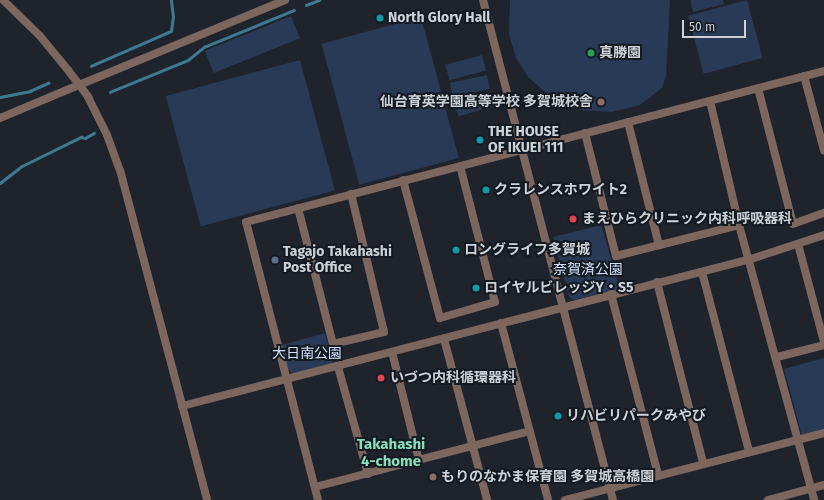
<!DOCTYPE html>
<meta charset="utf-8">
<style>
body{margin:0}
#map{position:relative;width:824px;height:500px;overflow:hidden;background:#1e232c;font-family:"Fira Sans","Noto Sans JP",sans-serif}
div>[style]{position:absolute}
.green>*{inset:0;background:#293a56;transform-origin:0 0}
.stream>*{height:2.5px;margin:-1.25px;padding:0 1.25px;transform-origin:1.25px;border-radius:1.25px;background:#3e7a91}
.minor>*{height:8px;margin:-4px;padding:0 4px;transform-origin:4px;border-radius:4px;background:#7d665d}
.tertiary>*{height:8px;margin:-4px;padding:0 4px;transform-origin:4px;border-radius:4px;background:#7d665d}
.dots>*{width:11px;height:11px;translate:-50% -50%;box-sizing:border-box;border:2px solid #141a22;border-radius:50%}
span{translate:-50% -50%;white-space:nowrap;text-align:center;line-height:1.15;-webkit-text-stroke:4px #141a22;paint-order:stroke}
.poi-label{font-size:14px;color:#ced2d8;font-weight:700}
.left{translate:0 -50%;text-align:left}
.right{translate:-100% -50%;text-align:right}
.park-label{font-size:14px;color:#d0e1fc}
.neighbourhood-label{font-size:15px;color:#87deb8;font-weight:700}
.scale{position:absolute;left:682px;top:20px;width:64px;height:18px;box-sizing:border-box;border:2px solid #ced2d8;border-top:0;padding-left:5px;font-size:12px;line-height:14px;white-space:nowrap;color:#ced2d8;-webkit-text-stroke:3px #141a22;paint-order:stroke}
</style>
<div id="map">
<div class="green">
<div style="clip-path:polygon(510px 0,670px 0,666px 76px,662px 88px,640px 105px,612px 112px,581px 110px,554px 100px,528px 77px,516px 58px,509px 34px)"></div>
<div style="clip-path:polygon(690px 0,723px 0,724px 4px,693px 12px)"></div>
<div style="left:747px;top:0;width:60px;height:61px;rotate:75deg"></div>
<div style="left:291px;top:16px;width:24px;height:93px;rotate:68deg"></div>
<div style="left:421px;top:17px;width:146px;height:103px;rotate:75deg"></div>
<div style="left:482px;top:55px;width:16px;height:38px;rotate:75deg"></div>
<div style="left:300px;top:60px;width:135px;height:139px;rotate:75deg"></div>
<div style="left:487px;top:75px;width:14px;height:38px;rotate:78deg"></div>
<div style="left:491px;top:92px;width:14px;height:38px;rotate:73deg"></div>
<div style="clip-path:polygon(601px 225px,620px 289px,574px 300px,569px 297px,553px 237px)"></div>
<div style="clip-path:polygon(325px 333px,333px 363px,293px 374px,288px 369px,282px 345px)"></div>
<div style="clip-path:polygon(824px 358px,824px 431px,802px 436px,784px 369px)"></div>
</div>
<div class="stream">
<div style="left:306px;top:5px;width:14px;rotate:-21deg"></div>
<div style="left:91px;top:66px;width:87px;rotate:-23.6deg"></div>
<div style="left:171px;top:31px;width:14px;rotate:-82deg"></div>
<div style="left:173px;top:17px;width:17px;rotate:-97deg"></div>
<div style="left:110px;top:92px;width:84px;rotate:-22.3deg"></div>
<div style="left:188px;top:60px;width:21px;rotate:-39deg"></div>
<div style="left:204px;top:47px;width:97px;rotate:-22.3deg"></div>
<div style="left:0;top:97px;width:31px;rotate:-11deg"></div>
<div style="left:30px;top:91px;width:20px;rotate:-24deg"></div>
<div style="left:0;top:183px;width:28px;rotate:-38deg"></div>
<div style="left:22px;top:166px;width:66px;rotate:-26.2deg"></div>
<div style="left:81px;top:137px;width:4px;rotate:14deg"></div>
<div style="left:85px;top:138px;width:10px;rotate:-29deg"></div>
</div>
<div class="minor">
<div style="left:804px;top:76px;width:77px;rotate:74.9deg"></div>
<div style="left:758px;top:88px;width:140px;rotate:75.6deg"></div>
<div style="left:793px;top:224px;width:33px;rotate:-20deg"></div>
<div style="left:710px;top:101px;width:127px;rotate:76.8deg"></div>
<div style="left:739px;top:225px;width:285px;rotate:74.7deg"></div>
<div style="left:0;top:118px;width:86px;rotate:-22.7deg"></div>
<div style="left:628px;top:122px;width:127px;rotate:75.9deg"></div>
<div style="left:585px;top:133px;width:127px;rotate:75.9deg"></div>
<div style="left:616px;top:256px;width:127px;rotate:-14.1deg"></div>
<div style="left:403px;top:180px;width:143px;rotate:75deg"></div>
<div style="left:440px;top:318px;width:57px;rotate:-16.2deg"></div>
<div style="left:495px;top:302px;width:140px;rotate:-104.4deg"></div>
<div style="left:298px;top:208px;width:140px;rotate:75.6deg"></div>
<div style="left:333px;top:344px;width:52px;rotate:-13.2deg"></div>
<div style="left:384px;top:332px;width:142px;rotate:-103.4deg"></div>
<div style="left:798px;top:244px;width:101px;rotate:75.1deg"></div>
<div style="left:702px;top:272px;width:185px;rotate:75.3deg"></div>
<div style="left:657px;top:282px;width:187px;rotate:75.7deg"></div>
<div style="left:611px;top:294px;width:186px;rotate:75.4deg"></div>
<div style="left:501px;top:323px;width:183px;rotate:75.1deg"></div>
<div style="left:444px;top:339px;width:167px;rotate:75deg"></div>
<div style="left:392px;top:352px;width:111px;rotate:76deg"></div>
<div style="left:777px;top:357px;width:49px;rotate:-14.3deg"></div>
<div style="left:338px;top:367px;width:111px;rotate:74.3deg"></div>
<div style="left:182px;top:406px;width:588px;rotate:-14.49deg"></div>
<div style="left:751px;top:259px;width:77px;rotate:-18.2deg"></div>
<div style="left:315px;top:487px;width:222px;rotate:-14.6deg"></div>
<div style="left:318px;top:500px;width:287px;rotate:-104.5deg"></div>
<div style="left:246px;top:222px;width:597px;rotate:-14.64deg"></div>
<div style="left:565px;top:500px;width:268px;rotate:-14.5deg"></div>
</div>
<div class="tertiary">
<div style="left:3px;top:0;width:52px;rotate:44.2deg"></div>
<div style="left:40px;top:36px;width:44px;rotate:50.5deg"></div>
<div style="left:68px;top:70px;width:34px;rotate:53deg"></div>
<div style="left:88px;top:97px;width:42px;rotate:63.4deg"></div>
<div style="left:107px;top:135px;width:37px;rotate:70deg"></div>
<div style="left:120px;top:170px;width:341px;rotate:75.2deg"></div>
<div style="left:483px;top:0;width:517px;rotate:75.43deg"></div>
<div style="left:79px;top:85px;width:223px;rotate:-22.4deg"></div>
<div style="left:768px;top:500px;width:58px;rotate:-15deg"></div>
</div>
<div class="dots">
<div style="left:380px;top:18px;background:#0f9aa8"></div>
<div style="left:591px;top:53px;background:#2e9e5b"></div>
<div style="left:601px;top:102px;background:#8d6e63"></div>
<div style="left:480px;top:140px;background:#0f9aa8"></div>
<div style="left:486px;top:190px;background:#0f9aa8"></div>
<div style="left:573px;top:219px;background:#e0444e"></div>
<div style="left:456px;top:250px;background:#0f9aa8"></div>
<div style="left:275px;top:260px;background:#5c6f8a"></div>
<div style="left:476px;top:288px;background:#0f9aa8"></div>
<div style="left:381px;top:378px;background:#e0444e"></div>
<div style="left:558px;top:416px;background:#0f9aa8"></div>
<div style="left:433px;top:477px;background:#8d6e63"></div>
</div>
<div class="poi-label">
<span class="left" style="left:388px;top:18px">North Glory Hall</span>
<span class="left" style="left:599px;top:53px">真勝園</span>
<span class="right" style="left:593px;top:102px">仙台育英学園高等学校 多賀城校舎</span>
<span class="left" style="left:488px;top:140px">THE HOUSE<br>OF IKUEI 111</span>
<span class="left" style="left:494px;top:190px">クラレンスホワイト2</span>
<span class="left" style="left:582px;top:219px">まえひらクリニック内科呼吸器科</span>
<span class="left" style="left:464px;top:250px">ロングライフ多賀城</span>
<span class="left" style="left:283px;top:260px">Tagajo Takahashi<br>Post Office</span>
<span class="left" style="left:484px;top:288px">ロイヤルビレッジY・S5</span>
<span class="left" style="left:390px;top:378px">いづつ内科循環器科</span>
<span class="left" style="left:566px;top:416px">リハビリパークみやび</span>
<span class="left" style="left:441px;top:477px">もりのなかま保育園 多賀城高橋園</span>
</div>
<div class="park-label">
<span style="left:588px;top:270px">奈賀済公園</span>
<span style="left:307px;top:354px">大日南公園</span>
</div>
<div class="neighbourhood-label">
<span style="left:391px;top:453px">Takahashi<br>4-chome</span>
</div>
<div class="scale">50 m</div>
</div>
